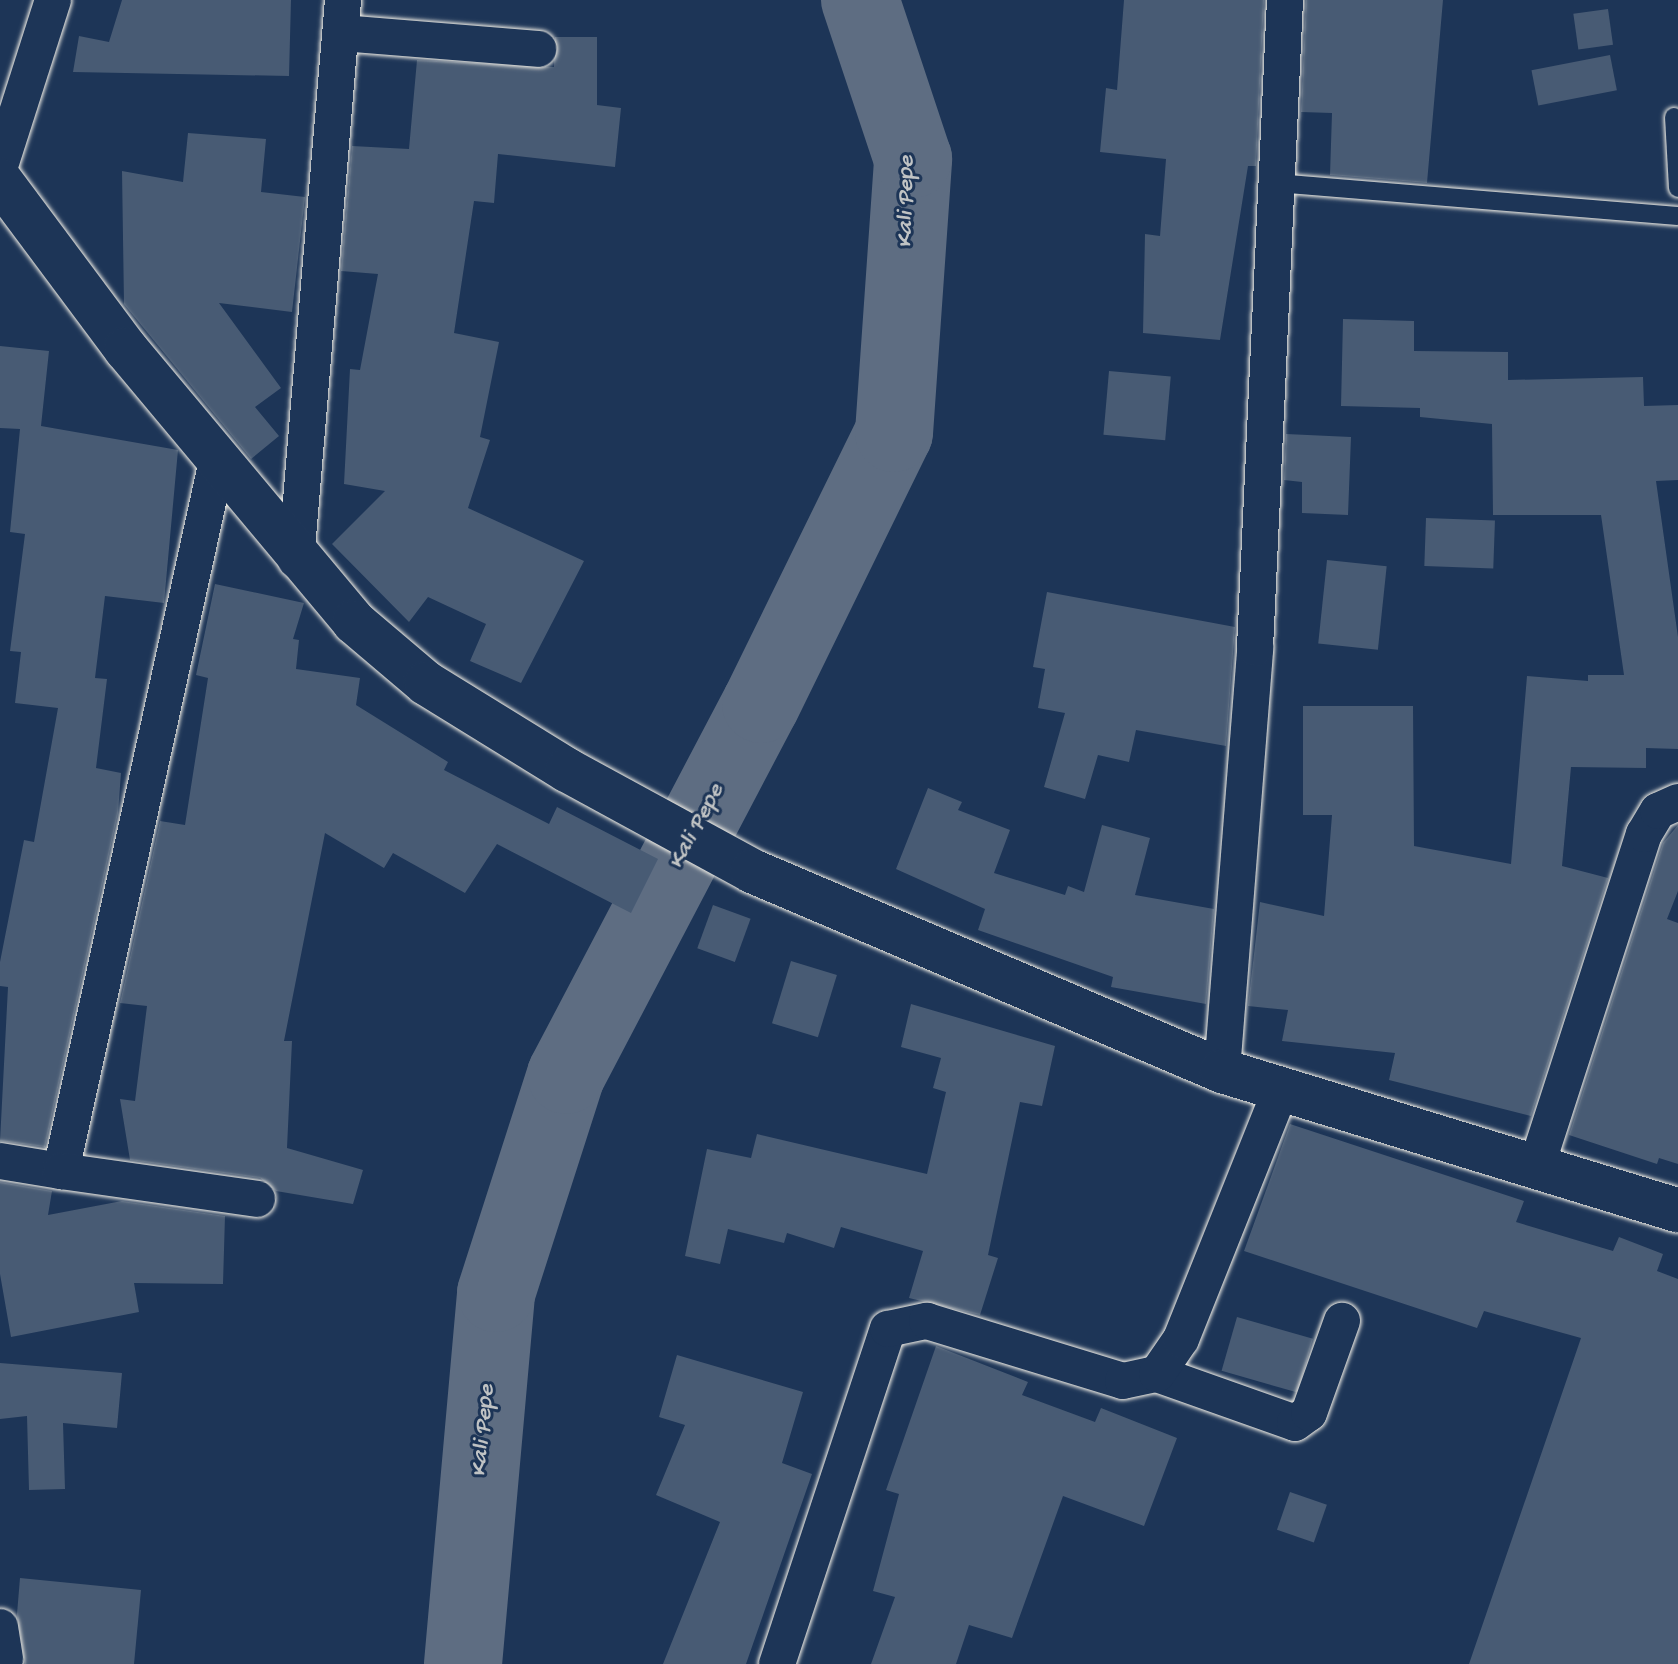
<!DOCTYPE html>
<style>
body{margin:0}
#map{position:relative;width:1678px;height:1664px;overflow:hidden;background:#1d3557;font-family:"Gochi Hand",sans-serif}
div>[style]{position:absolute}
.river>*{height:78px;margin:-39px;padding:0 39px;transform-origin:39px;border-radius:39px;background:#5e6d82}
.building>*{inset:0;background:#485b74;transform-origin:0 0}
.roads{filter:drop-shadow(0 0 2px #f4f1e8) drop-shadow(0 0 2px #f4f1e8)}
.service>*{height:18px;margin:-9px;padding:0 9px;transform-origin:9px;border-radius:9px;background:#1d3557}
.minor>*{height:36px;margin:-18px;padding:0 18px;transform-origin:18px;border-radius:18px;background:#1d3557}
.secondary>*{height:44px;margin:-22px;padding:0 22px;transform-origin:22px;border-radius:22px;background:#1d3557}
span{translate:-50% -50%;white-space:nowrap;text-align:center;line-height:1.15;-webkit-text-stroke:6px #1d3557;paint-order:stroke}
.water-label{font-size:24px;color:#c0c3c4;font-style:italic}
</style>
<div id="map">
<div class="river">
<div style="left:463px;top:1664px;width:372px;rotate:-84.9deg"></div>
<div style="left:496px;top:1293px;width:229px;rotate:-72.2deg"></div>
<div style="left:566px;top:1075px;width:419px;rotate:-62.3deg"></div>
<div style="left:761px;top:704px;width:302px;rotate:-63.9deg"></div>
<div style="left:894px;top:433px;width:275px;rotate:-86deg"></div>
<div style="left:913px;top:159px;width:168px;rotate:-108.4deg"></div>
</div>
<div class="building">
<div style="clip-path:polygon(122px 0,291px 0,289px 76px,73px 72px,79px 36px,109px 42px)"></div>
<div style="clip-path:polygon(1124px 0,1264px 0,1256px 166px,1248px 166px,1220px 340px,1143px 333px,1145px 234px,1160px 236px,1166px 159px,1100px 152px,1106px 88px,1117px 90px)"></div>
<div style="clip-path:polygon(1306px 0,1443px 0,1427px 183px,1330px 175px,1332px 113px,1301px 112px)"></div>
<div style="left:1608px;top:9px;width:36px;height:35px;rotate:82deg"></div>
<div style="clip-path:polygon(555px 37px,597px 37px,597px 105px,621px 108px,615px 167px,498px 154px,494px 203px,474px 201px,454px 333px,499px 342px,480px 437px,490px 440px,468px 508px,584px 561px,521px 683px,470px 661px,486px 624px,428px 597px,409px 622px,332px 544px,385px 491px,344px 484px,350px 369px,360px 370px,378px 274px,341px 271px,352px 146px,409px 149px,417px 60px,554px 67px)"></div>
<div style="left:1610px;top:55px;width:36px;height:80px;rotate:79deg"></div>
<div style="clip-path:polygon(188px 133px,266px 139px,261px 192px,305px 197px,292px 312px,219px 303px,281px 388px,255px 407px,279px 436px,251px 459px,124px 304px,122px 171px,183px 182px)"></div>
<div style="clip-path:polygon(1343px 319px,1414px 321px,1414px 351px,1508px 352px,1508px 380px,1643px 377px,1644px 406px,1678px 405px,1678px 480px,1656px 481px,1678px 637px,1678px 749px,1646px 748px,1646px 768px,1571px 767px,1562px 866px,1608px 878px,1531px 1116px,1389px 1080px,1395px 1053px,1282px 1041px,1288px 1010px,1248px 1006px,1260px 902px,1324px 916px,1332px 815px,1303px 815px,1303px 706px,1413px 706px,1414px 846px,1511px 864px,1527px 676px,1588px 681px,1588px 675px,1624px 675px,1601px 515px,1493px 515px,1492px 424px,1420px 417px,1420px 408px,1341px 406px)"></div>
<div style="clip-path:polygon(0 346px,49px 351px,41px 426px,178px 450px,164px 603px,105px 596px,95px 678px,107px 679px,96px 768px,121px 773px,118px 813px,45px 1147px,0 1141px,8px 987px,0 986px,0 962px,24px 840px,34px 842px,58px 708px,15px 703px,21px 652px,10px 651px,25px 534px,10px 532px,20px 429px,0 428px)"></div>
<div style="left:1109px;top:371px;width:62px;height:64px;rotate:5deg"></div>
<div style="clip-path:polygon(1286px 434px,1351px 437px,1348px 515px,1302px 513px,1302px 482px,1284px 480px)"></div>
<div style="left:1426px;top:518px;width:69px;height:48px;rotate:2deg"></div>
<div style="left:1327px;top:560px;width:60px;height:84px;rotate:6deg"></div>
<div style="clip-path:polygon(215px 584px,304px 603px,293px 639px,299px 640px,296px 669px,360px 678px,356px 705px,448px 762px,444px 770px,549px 824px,557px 807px,658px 859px,631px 913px,497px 844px,465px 893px,393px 853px,384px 868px,325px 833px,284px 1041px,292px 1041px,287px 1148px,363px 1170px,353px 1204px,276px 1191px,260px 1178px,130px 1160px,120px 1099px,135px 1101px,147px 1006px,120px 1003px,160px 821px,185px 825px,208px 678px,196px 675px)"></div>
<div style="clip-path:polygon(1047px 592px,1235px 627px,1226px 746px,1136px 730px,1129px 762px,1098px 755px,1085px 799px,1044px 787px,1065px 713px,1038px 708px,1045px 669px,1033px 667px)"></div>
<div style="clip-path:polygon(928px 788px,962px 802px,958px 810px,1010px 830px,994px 873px,1065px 895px,1068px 886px,1084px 892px,1102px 825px,1150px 838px,1135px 895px,1214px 909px,1206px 1004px,1111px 987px,1113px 977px,978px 930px,985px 909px,896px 869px)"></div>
<div style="clip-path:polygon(1678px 825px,1678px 891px,1667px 919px,1678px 923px,1678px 1164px,1659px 1158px,1657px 1164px,1569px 1135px,1663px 843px)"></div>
<div style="left:713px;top:905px;width:40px;height:46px;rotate:20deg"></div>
<div style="left:791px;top:961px;width:48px;height:65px;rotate:17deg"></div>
<div style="clip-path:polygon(911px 1004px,1055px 1046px,1042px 1106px,1020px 1102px,988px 1255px,998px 1258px,980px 1315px,909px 1298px,923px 1251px,841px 1227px,834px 1248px,787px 1233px,784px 1243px,728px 1229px,720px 1264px,685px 1256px,707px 1149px,751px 1158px,757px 1134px,927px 1174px,946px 1092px,933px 1088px,941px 1058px,901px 1047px)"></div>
<div style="clip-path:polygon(1290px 1124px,1524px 1201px,1516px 1222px,1613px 1251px,1619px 1237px,1663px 1254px,1657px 1271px,1678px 1279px,1678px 1664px,1469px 1664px,1581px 1338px,1484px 1311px,1477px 1328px,1244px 1251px)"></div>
<div style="clip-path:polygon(0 1182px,52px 1191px,48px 1215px,122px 1201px,225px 1216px,223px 1284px,134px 1283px,139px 1312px,11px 1337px,0 1274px)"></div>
<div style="left:1237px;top:1317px;width:79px;height:56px;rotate:16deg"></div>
<div style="clip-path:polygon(936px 1346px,1028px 1382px,1022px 1395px,1095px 1422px,1101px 1408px,1177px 1438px,1144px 1526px,1063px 1496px,1012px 1638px,969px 1625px,956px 1664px,871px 1664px,895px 1597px,873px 1591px,899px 1494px,886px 1490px)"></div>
<div style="clip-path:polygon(677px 1355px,803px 1392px,782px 1463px,812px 1474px,746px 1664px,663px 1664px,720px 1522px,656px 1495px,685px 1425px,659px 1417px)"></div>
<div style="clip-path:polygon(0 1363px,122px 1373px,117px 1428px,63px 1423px,65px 1489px,29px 1490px,27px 1416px,0 1419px)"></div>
<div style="left:1290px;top:1492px;width:39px;height:40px;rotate:19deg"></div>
<div style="clip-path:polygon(20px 1578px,141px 1590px,134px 1664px,25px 1664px,17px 1614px)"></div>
</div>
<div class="roads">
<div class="service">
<div style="left:1674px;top:117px;width:71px;rotate:86.8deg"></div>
<div style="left:1276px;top:183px;width:403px;rotate:4.7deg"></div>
</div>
<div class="minor">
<div style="left:341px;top:33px;width:198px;rotate:4.6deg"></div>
<div style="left:0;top:166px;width:174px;rotate:-72.3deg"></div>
<div style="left:296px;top:560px;width:562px;rotate:-85.2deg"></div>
<div style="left:1222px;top:1071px;width:424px;rotate:-85.5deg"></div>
<div style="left:1255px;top:648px;width:649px;rotate:-87.35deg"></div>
<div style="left:0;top:1161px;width:62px;rotate:9.3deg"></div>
<div style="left:61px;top:1171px;width:727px;rotate:-77.61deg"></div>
<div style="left:1536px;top:1168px;width:351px;rotate:-72.1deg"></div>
<div style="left:1644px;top:834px;width:27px;rotate:-59deg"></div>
<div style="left:1658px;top:811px;width:22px;rotate:-24deg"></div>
<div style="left:61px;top:1171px;width:198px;rotate:8.1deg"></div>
<div style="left:1157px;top:1374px;width:146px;rotate:19.5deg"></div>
<div style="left:1295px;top:1423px;width:17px;rotate:-36deg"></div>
<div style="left:1309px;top:1413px;width:98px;rotate:-70.3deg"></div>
<div style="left:0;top:1627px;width:32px;rotate:81deg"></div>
<div style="left:777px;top:1664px;width:353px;rotate:-71.7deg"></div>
<div style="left:888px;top:1329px;width:40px;rotate:-12deg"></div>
<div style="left:927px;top:1321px;width:205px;rotate:17deg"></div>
<div style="left:1123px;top:1381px;width:35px;rotate:-12deg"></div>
<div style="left:1157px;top:1374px;width:42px;rotate:-55.6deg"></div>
<div style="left:1181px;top:1339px;width:266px;rotate:-68.2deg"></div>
</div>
<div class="secondary">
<div style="left:0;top:180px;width:211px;rotate:53.3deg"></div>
<div style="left:126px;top:349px;width:356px;rotate:50.1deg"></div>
<div style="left:354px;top:622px;width:94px;rotate:40.3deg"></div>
<div style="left:426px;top:683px;width:166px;rotate:31.7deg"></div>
<div style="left:567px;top:770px;width:211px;rotate:28.6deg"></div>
<div style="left:752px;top:871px;width:511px;rotate:23.05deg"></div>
<div style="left:1222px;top:1071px;width:477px;rotate:17deg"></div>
</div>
</div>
<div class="water-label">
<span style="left:907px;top:202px;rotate:-89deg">Kali Pepe</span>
<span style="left:697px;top:827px;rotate:-62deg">Kali Pepe</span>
<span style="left:484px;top:1431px;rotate:-85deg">Kali Pepe</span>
</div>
</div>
